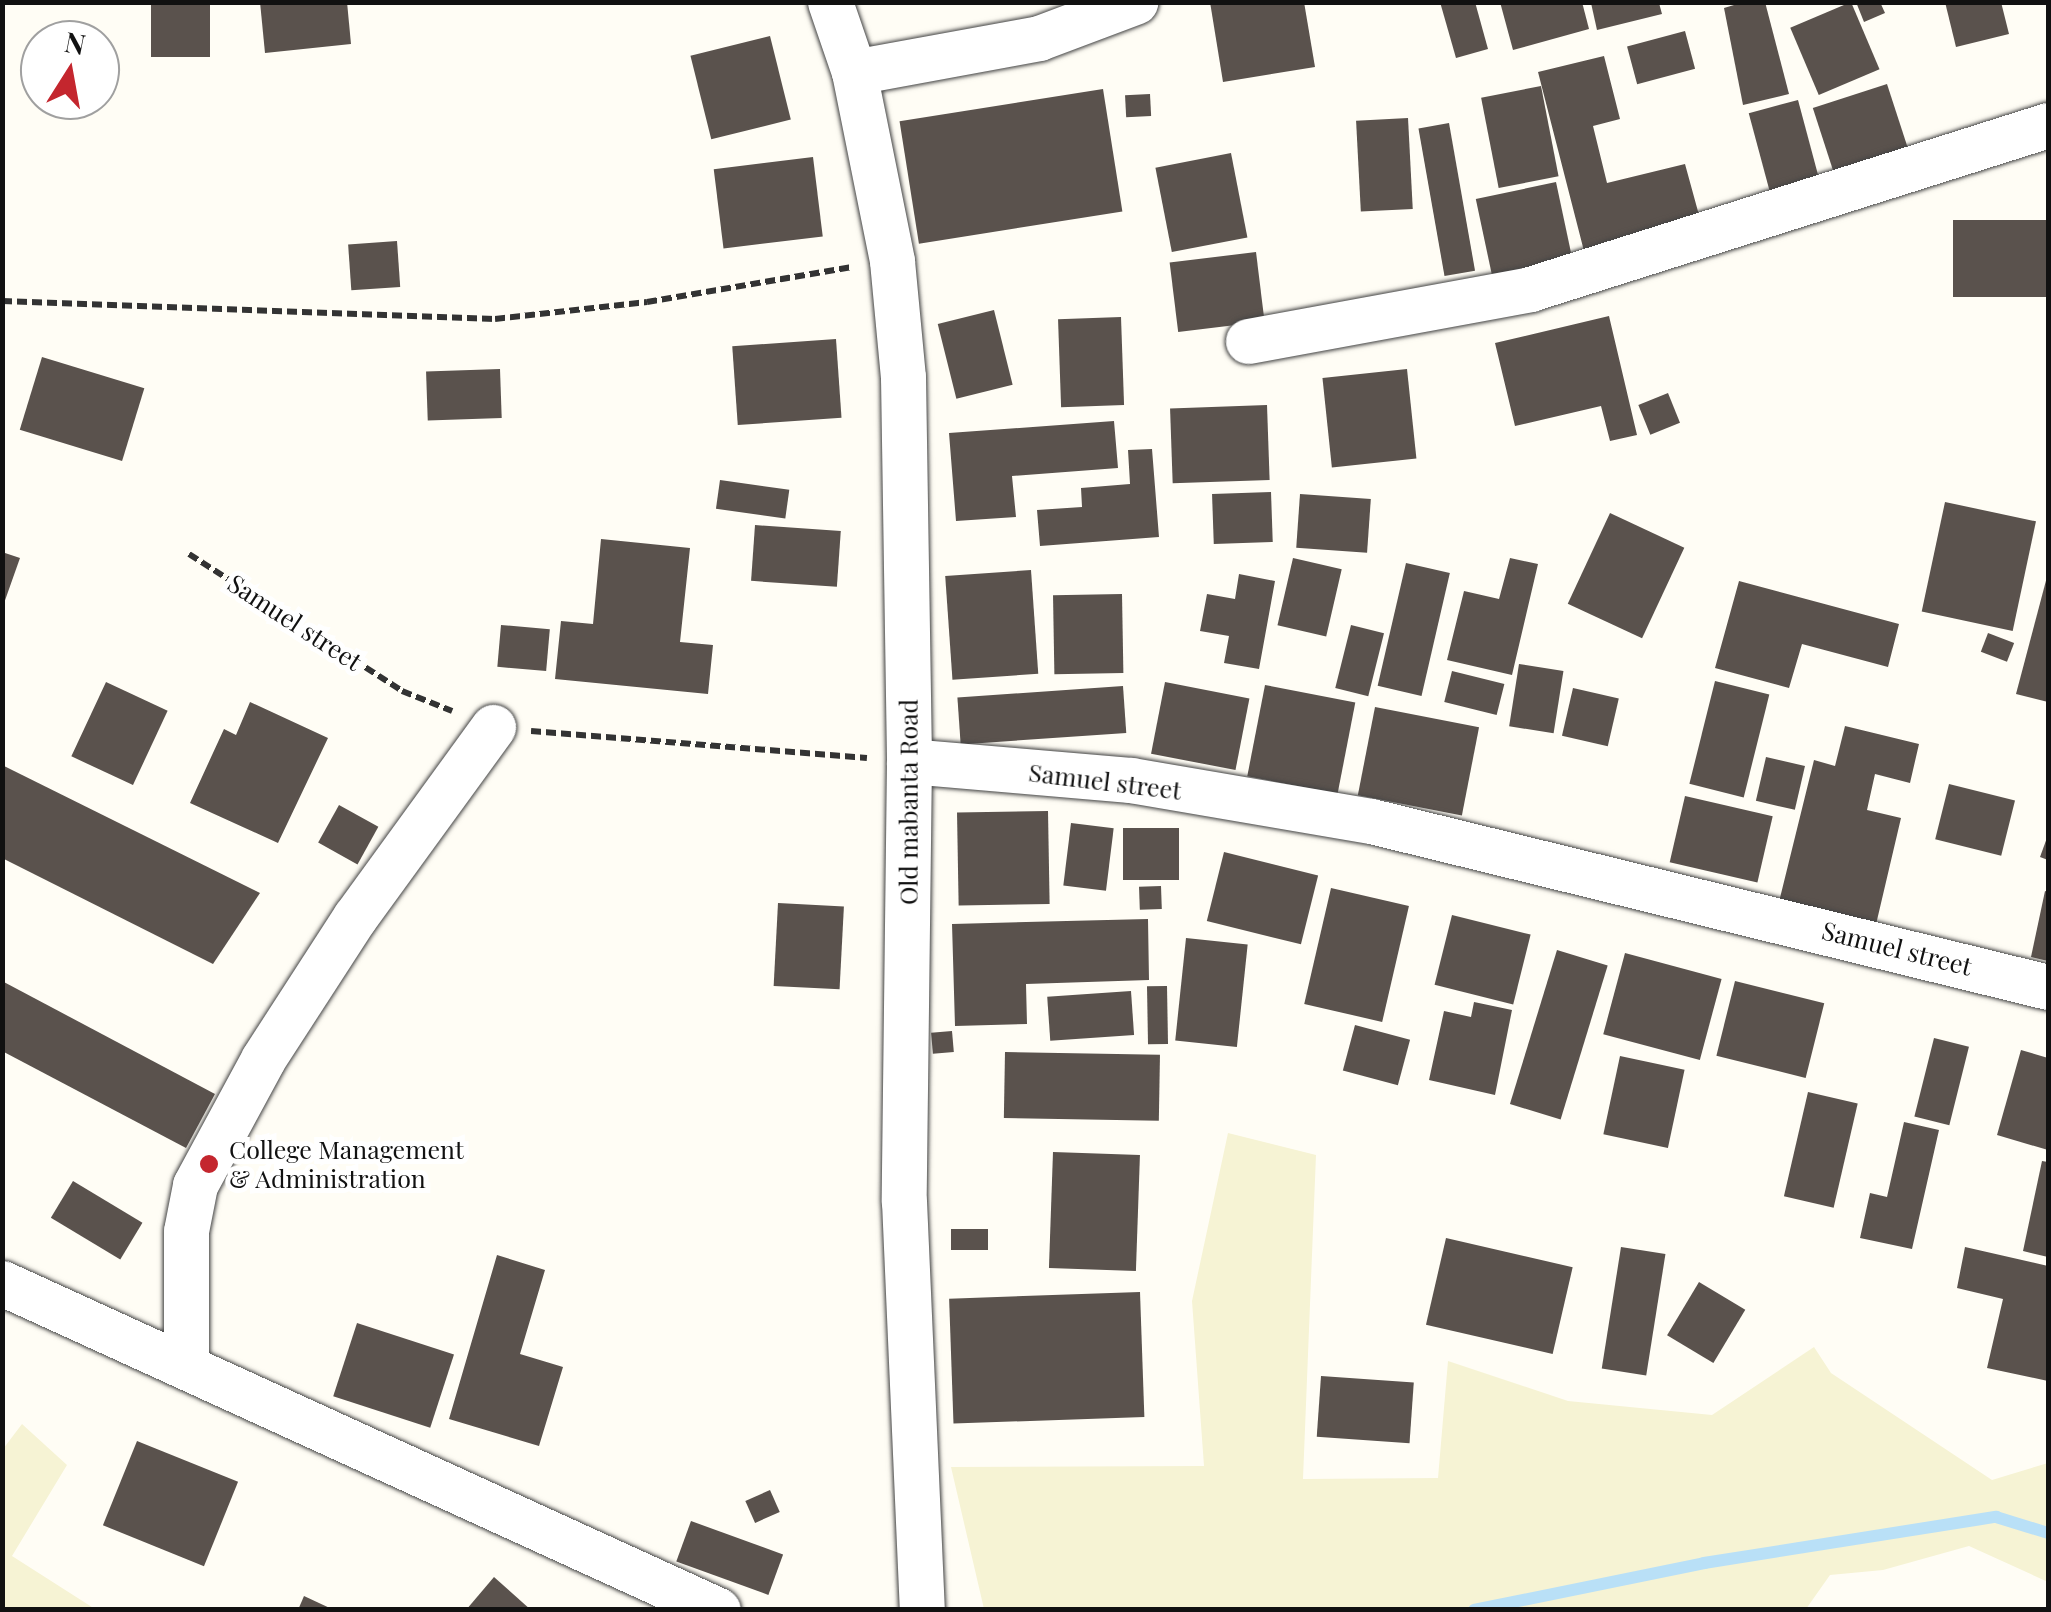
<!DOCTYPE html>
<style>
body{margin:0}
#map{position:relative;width:2051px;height:1612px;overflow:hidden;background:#fffdf5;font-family:"Playfair Display",serif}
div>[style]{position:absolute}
.farmland>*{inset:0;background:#f6f3d4}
.stream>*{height:12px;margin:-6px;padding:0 6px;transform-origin:6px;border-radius:6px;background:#b9e0f7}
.building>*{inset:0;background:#5a524d;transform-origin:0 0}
.path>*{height:6px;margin-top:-3px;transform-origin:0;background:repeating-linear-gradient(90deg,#333 0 10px,transparent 0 15px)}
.roads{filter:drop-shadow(0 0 2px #444) drop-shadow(0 0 2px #444)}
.minor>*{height:45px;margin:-22.5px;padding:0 22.5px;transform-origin:22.5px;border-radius:22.5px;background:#fff}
.dots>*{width:28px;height:28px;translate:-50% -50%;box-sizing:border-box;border:5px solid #fff;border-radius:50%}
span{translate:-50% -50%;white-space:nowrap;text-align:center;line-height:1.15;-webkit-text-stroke:10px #fff;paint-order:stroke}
.street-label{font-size:25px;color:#111}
.poi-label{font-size:25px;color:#111}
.left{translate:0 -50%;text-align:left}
.frame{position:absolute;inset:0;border:5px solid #111;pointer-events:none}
.north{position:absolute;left:20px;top:20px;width:100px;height:100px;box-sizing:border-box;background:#fff;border:2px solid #a0a0a0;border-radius:50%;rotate:11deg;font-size:28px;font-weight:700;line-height:40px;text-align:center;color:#111}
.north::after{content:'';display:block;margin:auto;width:35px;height:45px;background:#c4262e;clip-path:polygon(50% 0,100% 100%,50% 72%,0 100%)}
</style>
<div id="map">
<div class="farmland">
<div style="clip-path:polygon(1228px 1133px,1316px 1155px,1303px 1479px,1438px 1478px,1448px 1361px,1568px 1401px,1712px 1415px,1814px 1347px,1831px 1373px,1992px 1480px,2048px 1463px,2048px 1582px,1969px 1546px,1883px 1570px,1830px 1575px,1806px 1609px,984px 1609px,951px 1467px,1204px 1466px,1192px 1301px)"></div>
<div style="clip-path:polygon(22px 1424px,67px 1465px,12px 1556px,95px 1609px,3px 1609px,3px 1449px)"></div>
</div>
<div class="stream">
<div style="left:1474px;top:1610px;width:235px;rotate:-11.5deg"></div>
<div style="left:1704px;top:1563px;width:296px;rotate:-9deg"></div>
<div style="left:1996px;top:1517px;width:54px;rotate:17.1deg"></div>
</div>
<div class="building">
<div style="left:151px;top:2px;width:59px;height:55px"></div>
<div style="clip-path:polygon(260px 2px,347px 2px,351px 44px,265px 53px)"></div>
<div style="clip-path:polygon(1210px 2px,1304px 2px,1315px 67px,1223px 82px)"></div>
<div style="clip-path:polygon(1440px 2px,1475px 2px,1488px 49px,1456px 58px)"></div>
<div style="clip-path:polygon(1500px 2px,1582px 2px,1589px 29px,1513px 50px)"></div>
<div style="clip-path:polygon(1744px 2px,1765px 2px,1789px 94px,1743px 105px,1724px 8px)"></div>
<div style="left:1851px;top:2px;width:73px;height:66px;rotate:67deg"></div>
<div style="clip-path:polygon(1856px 2px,1880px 2px,1885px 13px,1864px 22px)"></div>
<div style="clip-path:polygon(1945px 2px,2001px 2px,2009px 34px,1956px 47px)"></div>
<div style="clip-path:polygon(1591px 3px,1659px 3px,1662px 14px,1597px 30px)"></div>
<div style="left:1685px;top:31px;width:39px;height:60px;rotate:75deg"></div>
<div style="left:770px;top:36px;width:86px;height:82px;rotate:76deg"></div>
<div style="clip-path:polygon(1604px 56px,1620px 119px,1593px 126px,1607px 183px,1685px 164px,1702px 226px,1585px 255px,1538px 72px)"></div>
<div style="left:1887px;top:84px;width:70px;height:78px;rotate:72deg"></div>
<div style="left:1541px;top:86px;width:92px;height:61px;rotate:79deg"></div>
<div style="left:1103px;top:89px;width:124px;height:206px;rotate:81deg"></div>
<div style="left:1150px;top:94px;width:22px;height:25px;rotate:87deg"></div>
<div style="left:1798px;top:100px;width:83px;height:51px;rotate:75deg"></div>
<div style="left:1408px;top:118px;width:91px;height:52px;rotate:87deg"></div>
<div style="left:1449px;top:123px;width:150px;height:31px;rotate:80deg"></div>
<div style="left:1231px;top:153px;width:86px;height:77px;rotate:79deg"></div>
<div style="left:813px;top:157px;width:80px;height:100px;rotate:83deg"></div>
<div style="left:1556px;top:182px;width:83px;height:82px;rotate:78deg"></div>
<div style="left:2048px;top:220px;width:77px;height:95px;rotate:90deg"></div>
<div style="left:397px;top:241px;width:46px;height:49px;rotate:86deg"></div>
<div style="left:1256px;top:252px;width:70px;height:87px;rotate:83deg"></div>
<div style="left:994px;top:310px;width:77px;height:58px;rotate:76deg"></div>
<div style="clip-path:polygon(1609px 316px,1637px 435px,1610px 441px,1601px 406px,1515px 426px,1495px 343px)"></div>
<div style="left:1121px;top:317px;width:88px;height:63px;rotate:88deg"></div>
<div style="left:836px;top:339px;width:79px;height:104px;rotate:86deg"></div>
<div style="left:42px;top:357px;width:107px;height:76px;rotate:17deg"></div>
<div style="left:500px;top:369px;width:49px;height:74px;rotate:88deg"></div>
<div style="left:1407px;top:369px;width:90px;height:85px;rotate:84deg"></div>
<div style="left:1668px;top:393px;width:32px;height:32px;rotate:68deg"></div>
<div style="left:1267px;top:405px;width:75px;height:97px;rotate:88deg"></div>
<div style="clip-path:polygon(1114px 421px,1118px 468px,1012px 476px,1016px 517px,956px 521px,949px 433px)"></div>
<div style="clip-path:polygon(1152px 449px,1159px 537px,1040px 546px,1037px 510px,1082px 507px,1081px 488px,1130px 484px,1128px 450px)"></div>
<div style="left:720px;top:480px;width:70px;height:29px;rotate:8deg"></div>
<div style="left:1271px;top:492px;width:50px;height:59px;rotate:88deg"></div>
<div style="left:1300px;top:494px;width:71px;height:54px;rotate:4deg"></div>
<div style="left:1945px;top:502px;width:93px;height:112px;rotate:12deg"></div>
<div style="left:1610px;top:513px;width:82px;height:100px;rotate:25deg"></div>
<div style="left:755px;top:525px;width:86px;height:56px;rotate:4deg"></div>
<div style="clip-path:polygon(601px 539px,690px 548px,680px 642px,713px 645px,708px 694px,555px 679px,561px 621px,593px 624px)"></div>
<div style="clip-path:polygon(2px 552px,20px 558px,3px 606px,2px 606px)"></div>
<div style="left:1293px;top:558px;width:50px;height:69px;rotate:13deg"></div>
<div style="clip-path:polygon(1510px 558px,1538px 564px,1512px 675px,1447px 660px,1464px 591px,1499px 599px)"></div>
<div style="left:1406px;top:563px;width:45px;height:126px;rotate:13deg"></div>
<div style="left:1031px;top:570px;width:104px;height:86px;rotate:86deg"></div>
<div style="clip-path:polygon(2048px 573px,2048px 702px,2016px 694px)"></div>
<div style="clip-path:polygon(1239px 574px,1275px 581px,1259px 669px,1224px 663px,1229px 636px,1200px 631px,1207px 594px,1235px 599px)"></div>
<div style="clip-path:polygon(1739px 581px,1899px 624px,1888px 667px,1802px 644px,1789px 688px,1715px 668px)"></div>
<div style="left:1122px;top:594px;width:79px;height:69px;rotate:89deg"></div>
<div style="left:501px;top:625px;width:49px;height:42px;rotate:5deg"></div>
<div style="left:1351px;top:625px;width:34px;height:65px;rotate:14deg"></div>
<div style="left:1988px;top:633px;width:28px;height:20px;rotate:21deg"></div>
<div style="left:1519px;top:664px;width:45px;height:63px;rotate:9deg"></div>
<div style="left:1452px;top:671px;width:54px;height:32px;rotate:14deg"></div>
<div style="left:1715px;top:681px;width:56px;height:106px;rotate:14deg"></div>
<div style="left:106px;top:682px;width:68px;height:82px;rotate:25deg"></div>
<div style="left:1165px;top:682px;width:86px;height:73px;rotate:11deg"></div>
<div style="left:1265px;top:685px;width:92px;height:93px;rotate:11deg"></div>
<div style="left:1123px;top:686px;width:47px;height:166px;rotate:86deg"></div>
<div style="left:1573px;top:688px;width:47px;height:49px;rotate:13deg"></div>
<div style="clip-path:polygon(250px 702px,328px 738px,278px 843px,190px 803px,224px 729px,236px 735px)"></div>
<div style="left:1375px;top:707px;width:106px;height:90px;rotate:11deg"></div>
<div style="clip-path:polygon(1845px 726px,1919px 744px,1910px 783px,1875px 774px,1867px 810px,1901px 818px,1874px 933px,1777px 910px,1814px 760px,1835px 766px)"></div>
<div style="left:1766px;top:757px;width:40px;height:45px;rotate:13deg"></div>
<div style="clip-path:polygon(2px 765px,260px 893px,213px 964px,2px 858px)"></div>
<div style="left:1949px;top:784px;width:68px;height:57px;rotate:14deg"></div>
<div style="left:1685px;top:796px;width:90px;height:68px;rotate:13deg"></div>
<div style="left:339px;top:805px;width:45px;height:43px;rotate:29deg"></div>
<div style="left:1048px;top:811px;width:93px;height:91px;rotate:89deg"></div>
<div style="left:1071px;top:823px;width:43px;height:63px;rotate:7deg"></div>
<div style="left:1179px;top:828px;width:52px;height:56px;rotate:90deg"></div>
<div style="clip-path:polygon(2048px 835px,2048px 860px,2040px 857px)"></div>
<div style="left:1224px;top:852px;width:97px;height:71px;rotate:14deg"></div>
<div style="left:1161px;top:886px;width:23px;height:22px;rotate:88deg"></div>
<div style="left:1331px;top:888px;width:80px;height:119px;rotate:13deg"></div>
<div style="clip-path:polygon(2045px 891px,2048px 892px,2048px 961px,2031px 957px)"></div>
<div style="left:778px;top:903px;width:66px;height:83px;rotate:3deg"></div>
<div style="left:1452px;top:915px;width:81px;height:72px;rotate:14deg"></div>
<div style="clip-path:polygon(1148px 919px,1149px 980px,1026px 984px,1027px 1024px,955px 1026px,952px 924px)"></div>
<div style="left:1186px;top:938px;width:62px;height:103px;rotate:6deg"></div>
<div style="left:1557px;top:950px;width:53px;height:161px;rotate:17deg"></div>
<div style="left:1625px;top:953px;width:100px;height:84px;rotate:15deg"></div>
<div style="clip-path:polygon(2px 981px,215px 1094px,186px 1148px,2px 1051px)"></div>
<div style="left:1735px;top:981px;width:92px;height:77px;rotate:14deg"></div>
<div style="left:1167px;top:986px;width:58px;height:20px;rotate:89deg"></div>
<div style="left:1131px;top:991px;width:44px;height:84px;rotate:86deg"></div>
<div style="clip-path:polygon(1474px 1002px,1512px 1010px,1495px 1095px,1429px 1080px,1444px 1011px,1471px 1017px)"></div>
<div style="left:1355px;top:1025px;width:57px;height:47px;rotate:15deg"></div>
<div style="left:952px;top:1031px;width:21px;height:21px;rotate:85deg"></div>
<div style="left:1934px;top:1038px;width:36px;height:81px;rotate:14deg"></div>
<div style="clip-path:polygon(2021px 1050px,2048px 1058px,2048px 1150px,1997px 1135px)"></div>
<div style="left:1005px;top:1052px;width:155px;height:66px;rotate:1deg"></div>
<div style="left:1620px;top:1056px;width:66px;height:80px;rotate:12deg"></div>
<div style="left:1808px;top:1092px;width:51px;height:107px;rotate:13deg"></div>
<div style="clip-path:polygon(1904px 1122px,1939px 1130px,1912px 1249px,1860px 1238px,1870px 1193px,1887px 1197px)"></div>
<div style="left:1053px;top:1152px;width:87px;height:116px;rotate:2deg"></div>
<div style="clip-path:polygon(2042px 1161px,2048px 1162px,2048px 1257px,2023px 1251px)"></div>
<div style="left:73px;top:1181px;width:81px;height:43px;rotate:31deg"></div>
<div style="left:988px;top:1229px;width:21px;height:37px;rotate:90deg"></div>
<div style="left:1446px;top:1238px;width:130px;height:89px;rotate:13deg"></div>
<div style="left:1621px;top:1247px;width:45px;height:123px;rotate:9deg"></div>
<div style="clip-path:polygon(1965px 1247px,2048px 1266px,2048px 1381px,1987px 1368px,2003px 1299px,1957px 1288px)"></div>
<div style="clip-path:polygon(497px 1255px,545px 1270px,520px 1354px,563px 1367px,539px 1446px,449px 1419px)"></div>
<div style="left:1699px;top:1282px;width:54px;height:62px;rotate:31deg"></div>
<div style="left:1140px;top:1292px;width:125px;height:191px;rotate:88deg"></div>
<div style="left:357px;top:1323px;width:102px;height:77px;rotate:18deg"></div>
<div style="left:1321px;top:1376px;width:93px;height:61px;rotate:4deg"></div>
<div style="left:137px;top:1441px;width:109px;height:91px;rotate:22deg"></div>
<div style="left:770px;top:1490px;width:24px;height:27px;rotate:66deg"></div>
<div style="left:691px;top:1521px;width:98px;height:43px;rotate:20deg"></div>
<div style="clip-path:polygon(494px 1577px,531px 1610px,466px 1610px)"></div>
<div style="clip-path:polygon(304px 1596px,334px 1610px,298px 1610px)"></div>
</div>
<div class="path">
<div style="left:2px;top:301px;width:493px;rotate:2.1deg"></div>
<div style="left:495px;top:319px;width:153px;rotate:-6.4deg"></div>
<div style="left:647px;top:302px;width:208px;rotate:-9.7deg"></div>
<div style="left:189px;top:554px;width:253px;rotate:32.7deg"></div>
<div style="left:402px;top:691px;width:54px;rotate:21.8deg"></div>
<div style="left:531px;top:731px;width:337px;rotate:4.6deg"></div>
</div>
<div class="roads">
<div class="minor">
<div style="left:830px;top:2px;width:74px;rotate:71.1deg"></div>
<div style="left:854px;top:72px;width:193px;rotate:78.6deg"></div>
<div style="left:892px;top:261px;width:117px;rotate:84.6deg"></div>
<div style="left:903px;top:377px;width:384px;rotate:89.1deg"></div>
<div style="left:909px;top:761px;width:440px;rotate:90.7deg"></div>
<div style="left:904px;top:1201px;width:409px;rotate:87.5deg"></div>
<div style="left:854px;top:72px;width:188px;rotate:-10.4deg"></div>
<div style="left:1039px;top:38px;width:103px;rotate:-20.6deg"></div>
<div style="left:1248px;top:341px;width:287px;rotate:-10.4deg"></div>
<div style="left:1530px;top:289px;width:543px;rotate:-17.57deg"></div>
<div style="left:909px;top:761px;width:223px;rotate:4.9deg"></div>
<div style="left:1131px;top:780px;width:243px;rotate:9.7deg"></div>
<div style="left:1371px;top:821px;width:697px;rotate:13.78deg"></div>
<div style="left:2px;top:1283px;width:787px;rotate:24.55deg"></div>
<div style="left:186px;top:1366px;width:135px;rotate:-90deg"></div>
<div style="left:186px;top:1231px;width:47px;rotate:-78.9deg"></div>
<div style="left:195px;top:1185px;width:143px;rotate:-61.6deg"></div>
<div style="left:263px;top:1059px;width:169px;rotate:-57.1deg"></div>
<div style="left:355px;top:917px;width:235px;rotate:-54deg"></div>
</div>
</div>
<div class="dots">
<div style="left:209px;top:1164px;background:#c4262e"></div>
</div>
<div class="street-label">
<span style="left:295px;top:622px;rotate:33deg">Samuel street</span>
<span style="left:1105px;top:781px;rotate:7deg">Samuel street</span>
<span style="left:908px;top:802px;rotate:-90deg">Old mabanta Road</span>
<span style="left:1897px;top:948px;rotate:14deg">Samuel street</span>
</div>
<div class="poi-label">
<span class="left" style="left:229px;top:1164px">College Management<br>&amp; Administration</span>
</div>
<div class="frame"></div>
<div class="north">N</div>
</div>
